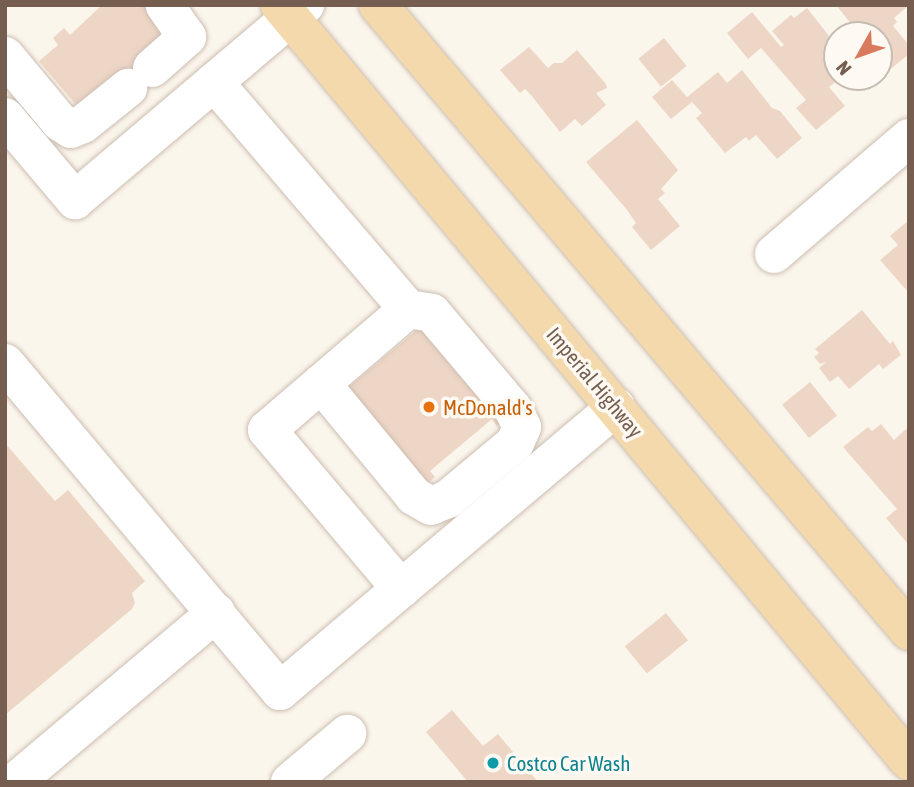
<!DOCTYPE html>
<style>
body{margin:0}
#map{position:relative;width:914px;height:787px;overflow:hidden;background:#fbf6ec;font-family:"Asap Condensed",sans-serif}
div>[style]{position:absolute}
.building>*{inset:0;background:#eed6c6;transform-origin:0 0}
.roads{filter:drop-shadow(0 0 2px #cdbeb2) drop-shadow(0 0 2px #cdbeb2)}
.minor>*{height:38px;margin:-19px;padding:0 19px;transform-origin:19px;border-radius:19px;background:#fff}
.major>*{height:38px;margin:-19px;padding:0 19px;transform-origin:19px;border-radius:19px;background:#f3d9ab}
.dots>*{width:19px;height:19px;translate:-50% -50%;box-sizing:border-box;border:4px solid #fefaf3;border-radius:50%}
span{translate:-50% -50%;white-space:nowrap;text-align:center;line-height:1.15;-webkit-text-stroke:7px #fefaf3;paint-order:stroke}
.street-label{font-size:21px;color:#755e50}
.food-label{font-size:21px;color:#c56008}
.left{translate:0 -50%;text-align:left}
.culture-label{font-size:21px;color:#0d838f}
.frame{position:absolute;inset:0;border:7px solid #755e50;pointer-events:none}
.north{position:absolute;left:823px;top:21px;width:70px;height:70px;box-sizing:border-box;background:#fefaf3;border:2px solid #c7bcb2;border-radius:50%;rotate:230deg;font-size:19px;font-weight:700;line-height:28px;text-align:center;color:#755e50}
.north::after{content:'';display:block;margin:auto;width:24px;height:32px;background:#d97a5d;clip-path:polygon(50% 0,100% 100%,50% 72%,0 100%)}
</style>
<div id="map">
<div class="building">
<div style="clip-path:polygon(102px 5px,143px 5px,165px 32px,160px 78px,137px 98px,77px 106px,39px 61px,58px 45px,53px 38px,64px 28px,70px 35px)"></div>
<div style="clip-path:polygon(836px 5px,909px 5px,894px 18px,897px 22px,893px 26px,909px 45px,909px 54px,887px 72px,879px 63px,879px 35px,860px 35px)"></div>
<div style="clip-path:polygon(807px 8px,837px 46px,837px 77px,842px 77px,829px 87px,845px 106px,816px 130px,796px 108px,806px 100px,769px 57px,761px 48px,748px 59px,727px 33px,752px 12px,781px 47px,784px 45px,772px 31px,791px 15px,794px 18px)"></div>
<div style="left:664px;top:38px;width:36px;height:33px;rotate:51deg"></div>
<div style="clip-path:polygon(529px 47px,548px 68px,554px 63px,562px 63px,577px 50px,606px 84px,607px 88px,596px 93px,606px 105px,582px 126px,575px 119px,560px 132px,531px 95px,525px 89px,520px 93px,500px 70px)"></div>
<div style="clip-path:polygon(742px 70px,772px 108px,780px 111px,802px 138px,777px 159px,756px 135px,749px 141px,746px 137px,725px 153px,696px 118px,702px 113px,692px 102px,671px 119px,652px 97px,672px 80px,687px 97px,718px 72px,727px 83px)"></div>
<div style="clip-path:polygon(637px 120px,678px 170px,661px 189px,665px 193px,658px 199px,680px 226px,651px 250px,632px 227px,636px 223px,627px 210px,586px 162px)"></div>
<div style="clip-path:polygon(909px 220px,909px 293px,880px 260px,898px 245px,890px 236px)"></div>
<div style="clip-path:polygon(862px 310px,890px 344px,893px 341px,901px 355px,883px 369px,879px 364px,849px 389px,838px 376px,830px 382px,819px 368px,826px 362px,820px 364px,814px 357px,819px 353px,815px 349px)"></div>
<div style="clip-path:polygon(424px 324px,509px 416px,497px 426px,492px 419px,430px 471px,435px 477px,424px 486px,344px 391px)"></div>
<div style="left:810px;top:382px;width:43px;height:36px;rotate:51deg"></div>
<div style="clip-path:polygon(881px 424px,894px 440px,906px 429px,909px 432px,907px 543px,886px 518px,897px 509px,843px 447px,868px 427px,872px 431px)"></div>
<div style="clip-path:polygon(5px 443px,55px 501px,68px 490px,145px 581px,132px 593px,135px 603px,132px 609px,5px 715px)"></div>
<div style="left:666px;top:613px;width:35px;height:53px;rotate:51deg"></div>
<div style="clip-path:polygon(452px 710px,483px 746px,498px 734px,538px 782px,468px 782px,426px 732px)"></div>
</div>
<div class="roads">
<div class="minor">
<div style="left:5px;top:56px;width:86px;rotate:50.2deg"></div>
<div style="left:60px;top:122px;width:13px;rotate:32deg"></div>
<div style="left:71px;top:129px;width:13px;rotate:-23deg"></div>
<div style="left:83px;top:124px;width:58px;rotate:-38.7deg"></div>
<div style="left:152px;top:68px;width:47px;rotate:-41.5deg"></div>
<div style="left:187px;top:37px;width:39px;rotate:-125deg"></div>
<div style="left:214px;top:82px;width:299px;rotate:49.5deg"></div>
<div style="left:408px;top:309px;width:24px;rotate:9deg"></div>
<div style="left:432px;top:313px;width:126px;rotate:49.8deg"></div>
<div style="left:513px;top:409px;width:20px;rotate:63deg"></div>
<div style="left:522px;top:427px;width:17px;rotate:114deg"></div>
<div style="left:515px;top:443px;width:87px;rotate:140.1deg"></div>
<div style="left:448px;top:499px;width:18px;rotate:158deg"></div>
<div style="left:431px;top:506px;width:20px;rotate:-150deg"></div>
<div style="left:414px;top:496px;width:146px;rotate:-129.5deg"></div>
<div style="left:5px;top:117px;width:109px;rotate:49.9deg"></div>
<div style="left:75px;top:200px;width:302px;rotate:-40.3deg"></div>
<div style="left:774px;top:254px;width:178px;rotate:-40.7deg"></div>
<div style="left:5px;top:363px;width:428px;rotate:50deg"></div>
<div style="left:280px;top:691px;width:440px;rotate:-40.2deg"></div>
<div style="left:401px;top:589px;width:208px;rotate:-130.1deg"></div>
<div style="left:267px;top:430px;width:186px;rotate:-40.6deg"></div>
<div style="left:15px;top:782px;width:263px;rotate:-40.1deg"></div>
<div style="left:290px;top:782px;width:75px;rotate:-40.1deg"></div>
</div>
<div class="major">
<div style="left:280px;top:5px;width:983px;rotate:50.24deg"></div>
<div style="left:378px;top:5px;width:821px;rotate:49.69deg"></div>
</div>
</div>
<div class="dots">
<div style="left:429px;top:407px;background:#e8710a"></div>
<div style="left:493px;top:763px;background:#0f9aa8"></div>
</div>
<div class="street-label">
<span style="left:595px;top:382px;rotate:50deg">Imperial Highway</span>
</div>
<div class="food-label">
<span class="left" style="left:443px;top:407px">McDonald's</span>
</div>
<div class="culture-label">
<span class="left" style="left:507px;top:763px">Costco Car Wash</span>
</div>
<div class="frame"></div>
<div class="north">N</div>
</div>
